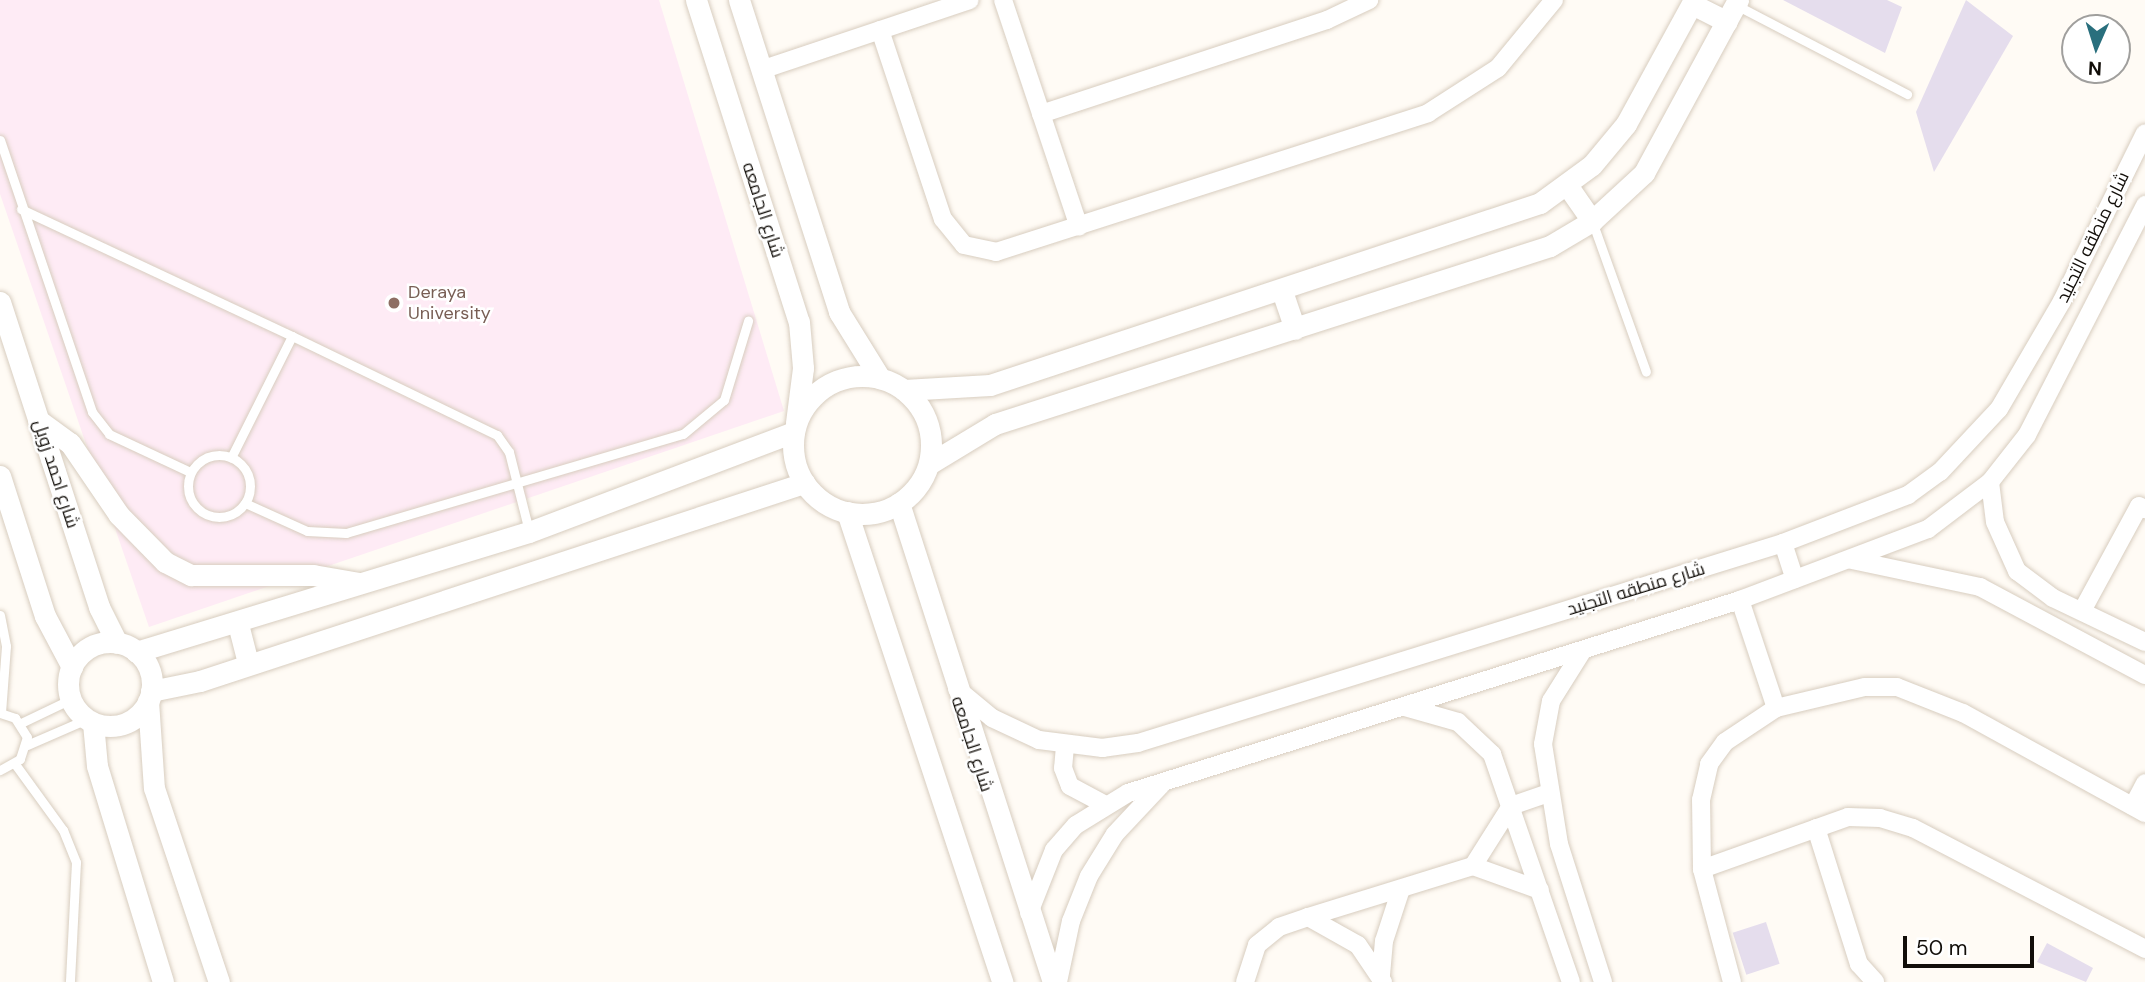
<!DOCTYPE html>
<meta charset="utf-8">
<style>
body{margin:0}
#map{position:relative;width:2145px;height:982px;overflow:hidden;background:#fffbf5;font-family:"DM Sans",Cairo,sans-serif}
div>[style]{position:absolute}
.education>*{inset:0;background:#feebf5}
.building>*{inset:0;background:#e5dded;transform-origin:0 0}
.roads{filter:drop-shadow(0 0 2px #d8cdbf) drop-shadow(0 0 2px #d8cdbf)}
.service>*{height:9px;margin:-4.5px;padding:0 4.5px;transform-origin:4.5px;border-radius:4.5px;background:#fff}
.service>.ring{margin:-4.5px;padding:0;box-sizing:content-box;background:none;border:9px solid #fff;border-radius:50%}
.minor>*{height:18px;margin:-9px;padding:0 9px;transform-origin:9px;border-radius:9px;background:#fff}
.tertiary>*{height:21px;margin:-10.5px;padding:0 10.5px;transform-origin:10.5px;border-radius:10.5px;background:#fff}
.tertiary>.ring{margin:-10.5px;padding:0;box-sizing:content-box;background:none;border:21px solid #fff;border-radius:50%}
.dots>*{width:19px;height:19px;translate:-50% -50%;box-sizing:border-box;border:4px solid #fff;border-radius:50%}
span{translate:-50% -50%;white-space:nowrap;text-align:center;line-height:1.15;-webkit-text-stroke:5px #fff;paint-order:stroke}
.street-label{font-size:18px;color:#120e09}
.education-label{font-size:18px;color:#785e54}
.left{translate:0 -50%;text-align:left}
.north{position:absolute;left:2061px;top:14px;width:70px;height:70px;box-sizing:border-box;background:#fff;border:2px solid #a09f9d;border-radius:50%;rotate:183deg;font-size:19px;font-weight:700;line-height:28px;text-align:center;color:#120e09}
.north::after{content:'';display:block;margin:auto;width:24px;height:32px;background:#296f7d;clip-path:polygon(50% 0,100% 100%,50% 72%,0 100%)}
.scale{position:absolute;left:1903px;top:936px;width:131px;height:32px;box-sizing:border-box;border:4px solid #120e09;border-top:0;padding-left:9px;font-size:21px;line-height:24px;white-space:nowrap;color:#120e09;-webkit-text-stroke:5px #fff;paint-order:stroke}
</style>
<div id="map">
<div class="education">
<div style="clip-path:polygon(0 0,659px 0,784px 411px,149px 627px,0 194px)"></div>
</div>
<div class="building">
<div style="clip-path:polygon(1783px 0,1887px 0,1902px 7px,1885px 53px)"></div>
<div style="clip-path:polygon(1966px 0,2013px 36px,1934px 172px,1916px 112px)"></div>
<div style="left:1766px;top:922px;width:44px;height:35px;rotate:72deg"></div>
<div style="clip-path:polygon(2047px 943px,2093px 968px,2086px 982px,2037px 962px)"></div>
</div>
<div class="roads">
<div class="service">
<div style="left:1736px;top:5px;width:193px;rotate:27.5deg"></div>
<div style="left:0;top:140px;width:287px;rotate:71.3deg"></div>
<div style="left:92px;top:412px;width:28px;rotate:52deg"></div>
<div style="left:109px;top:434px;width:89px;rotate:25.1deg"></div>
<div style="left:21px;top:209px;width:299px;rotate:25.1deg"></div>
<div style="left:292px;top:336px;width:136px;rotate:116.6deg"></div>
<div style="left:1592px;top:221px;width:160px;rotate:70.3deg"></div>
<div style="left:292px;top:336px;width:228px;rotate:25.8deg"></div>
<div style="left:497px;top:435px;width:21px;rotate:55deg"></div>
<div style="left:509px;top:452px;width:81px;rotate:75.8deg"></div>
<div class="ring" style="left:188px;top:455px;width:53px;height:53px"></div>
<div style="left:245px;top:503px;width:68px;rotate:24.3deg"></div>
<div style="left:307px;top:531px;width:39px;rotate:3deg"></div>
<div style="left:346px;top:533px;width:351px;rotate:-16.4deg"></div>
<div style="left:683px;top:434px;width:53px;rotate:-39.7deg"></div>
<div style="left:724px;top:400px;width:83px;rotate:-73.1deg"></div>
<div style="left:0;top:615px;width:32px;rotate:79deg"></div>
<div style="left:6px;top:646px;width:67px;rotate:94.3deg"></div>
<div style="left:0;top:713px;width:16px;rotate:18deg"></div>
<div style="left:15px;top:718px;width:22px;rotate:58deg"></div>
<div style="left:27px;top:737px;width:23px;rotate:108deg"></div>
<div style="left:20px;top:759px;width:23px;rotate:151deg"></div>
<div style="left:21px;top:723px;width:55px;rotate:-25.6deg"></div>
<div style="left:27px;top:745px;width:65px;rotate:-23.4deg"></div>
<div style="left:15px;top:764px;width:82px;rotate:54deg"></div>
<div style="left:63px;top:830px;width:35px;rotate:68deg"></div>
<div style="left:76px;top:862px;width:120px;rotate:92.9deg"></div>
</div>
<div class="minor">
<div style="left:1003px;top:0;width:239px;rotate:71.5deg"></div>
<div style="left:880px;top:30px;width:199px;rotate:71.6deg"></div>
<div style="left:943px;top:219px;width:33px;rotate:51deg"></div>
<div style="left:964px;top:245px;width:33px;rotate:12deg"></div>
<div style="left:996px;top:252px;width:454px;rotate:-17.8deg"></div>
<div style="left:1428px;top:113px;width:83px;rotate:-32.7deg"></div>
<div style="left:1498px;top:68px;width:88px;rotate:-50.5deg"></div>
<div style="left:761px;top:70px;width:220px;rotate:-18.5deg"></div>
<div style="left:1041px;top:114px;width:301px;rotate:-18.2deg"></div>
<div style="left:1327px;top:20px;width:47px;rotate:-25.5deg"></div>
<div style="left:1990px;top:482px;width:40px;rotate:82.9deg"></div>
<div style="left:1995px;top:522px;width:54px;rotate:65.8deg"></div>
<div style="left:2017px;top:571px;width:45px;rotate:36.9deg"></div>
<div style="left:2053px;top:598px;width:102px;rotate:25.6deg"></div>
<div style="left:1783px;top:543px;width:38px;rotate:72deg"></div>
<div style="left:1852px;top:560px;width:131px;rotate:11.9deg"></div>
<div style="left:1980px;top:587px;width:187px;rotate:28.1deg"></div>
<div style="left:1740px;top:600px;width:114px;rotate:71.6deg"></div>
<div style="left:2082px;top:611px;width:119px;rotate:-61.5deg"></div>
<div style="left:2139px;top:506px;width:7px;rotate:27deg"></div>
<div style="left:1583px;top:650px;width:60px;rotate:122.1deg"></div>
<div style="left:1551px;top:701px;width:44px;rotate:100.5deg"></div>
<div style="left:1543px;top:744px;width:101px;rotate:80.9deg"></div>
<div style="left:1559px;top:844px;width:145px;rotate:72.3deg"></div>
<div style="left:957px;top:689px;width:45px;rotate:39.6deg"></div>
<div style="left:992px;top:718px;width:52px;rotate:25.1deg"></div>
<div style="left:1039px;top:740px;width:64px;rotate:7.2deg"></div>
<div style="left:1102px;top:748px;width:36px;rotate:-8deg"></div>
<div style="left:1138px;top:743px;width:675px;rotate:-17.23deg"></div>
<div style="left:1783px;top:543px;width:134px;rotate:-21deg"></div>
<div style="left:1908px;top:495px;width:39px;rotate:-36deg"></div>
<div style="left:1940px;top:472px;width:86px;rotate:-46.9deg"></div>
<div style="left:1999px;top:409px;width:125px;rotate:-59.7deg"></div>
<div style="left:2062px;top:301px;width:187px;rotate:-63.7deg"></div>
<div style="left:1405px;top:707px;width:55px;rotate:15.8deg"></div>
<div style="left:1458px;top:722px;width:47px;rotate:43.3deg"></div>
<div style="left:1492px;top:754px;width:241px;rotate:70.9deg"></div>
<div style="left:1065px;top:746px;width:22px;rotate:95deg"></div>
<div style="left:1063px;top:768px;width:19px;rotate:69deg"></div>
<div style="left:1070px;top:786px;width:38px;rotate:28deg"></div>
<div style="left:2133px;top:806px;width:26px;rotate:-62deg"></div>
<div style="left:1816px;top:828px;width:143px;rotate:72.5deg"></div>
<div style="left:1859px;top:964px;width:24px;rotate:48deg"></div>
<div style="left:1473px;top:866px;width:71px;rotate:-57.7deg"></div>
<div style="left:1511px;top:806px;width:39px;rotate:-19deg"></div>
<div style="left:1702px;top:869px;width:155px;rotate:-19.6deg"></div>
<div style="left:1848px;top:817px;width:32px;rotate:2deg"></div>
<div style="left:1880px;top:818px;width:34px;rotate:17deg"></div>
<div style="left:1913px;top:828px;width:262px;rotate:27.5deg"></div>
<div style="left:1029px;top:913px;width:68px;rotate:-68.4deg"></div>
<div style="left:1054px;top:850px;width:33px;rotate:-49deg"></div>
<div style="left:1076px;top:825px;width:61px;rotate:-31.6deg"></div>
<div style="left:1128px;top:793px;width:642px;rotate:-17.5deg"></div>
<div style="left:1740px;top:600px;width:201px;rotate:-20.7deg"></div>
<div style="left:1928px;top:529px;width:78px;rotate:-37.2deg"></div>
<div style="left:1990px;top:482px;width:60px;rotate:-51.8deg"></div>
<div style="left:2027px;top:435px;width:259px;rotate:-62.8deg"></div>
<div style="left:1308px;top:917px;width:57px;rotate:29.2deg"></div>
<div style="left:1358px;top:945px;width:45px;rotate:56deg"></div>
<div style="left:1381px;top:975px;width:34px;rotate:-85deg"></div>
<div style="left:1384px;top:941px;width:52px;rotate:-71.9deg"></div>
<div style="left:1058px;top:982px;width:62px;rotate:-78deg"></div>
<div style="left:1071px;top:921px;width:48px;rotate:-68.2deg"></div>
<div style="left:1089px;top:876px;width:49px;rotate:-58.2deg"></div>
<div style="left:1115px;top:834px;width:67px;rotate:-46.8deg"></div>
<div style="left:1245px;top:982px;width:39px;rotate:-72deg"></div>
<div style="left:1257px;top:945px;width:28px;rotate:-39deg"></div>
<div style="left:1279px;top:927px;width:31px;rotate:-19deg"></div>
<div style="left:1308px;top:917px;width:173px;rotate:-17.2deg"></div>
<div style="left:1473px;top:866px;width:71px;rotate:19.7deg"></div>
<div style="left:1732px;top:982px;width:117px;rotate:-104.9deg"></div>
<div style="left:1702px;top:869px;width:69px;rotate:-90.8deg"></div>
<div style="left:1701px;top:800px;width:37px;rotate:-77deg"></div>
<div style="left:1709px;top:764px;width:27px;rotate:-54deg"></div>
<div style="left:1725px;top:742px;width:61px;rotate:-33.7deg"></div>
<div style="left:1776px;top:708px;width:91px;rotate:-13.3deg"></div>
<div style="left:1865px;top:687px;width:32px"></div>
<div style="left:1897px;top:687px;width:71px;rotate:21.5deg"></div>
<div style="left:1963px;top:713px;width:208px;rotate:28.8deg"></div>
</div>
<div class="tertiary">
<div style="left:696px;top:0;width:338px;rotate:72.3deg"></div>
<div style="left:799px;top:322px;width:46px;rotate:85deg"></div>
<div style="left:803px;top:368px;width:55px;rotate:97.3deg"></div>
<div style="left:739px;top:0;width:328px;rotate:72.2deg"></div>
<div style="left:839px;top:312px;width:78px;rotate:58.2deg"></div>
<div style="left:1692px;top:4px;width:39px;rotate:27deg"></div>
<div style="left:1567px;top:185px;width:44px;rotate:55.2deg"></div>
<div style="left:1282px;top:291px;width:40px;rotate:71.1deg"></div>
<div style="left:0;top:302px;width:321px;rotate:72deg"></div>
<div style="left:99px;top:607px;width:40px;rotate:63.4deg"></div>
<div class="ring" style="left:793px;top:376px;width:117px;height:117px"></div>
<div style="left:904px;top:390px;width:86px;rotate:-3.3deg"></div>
<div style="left:990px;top:385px;width:579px;rotate:-18.31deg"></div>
<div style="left:1540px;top:203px;width:64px;rotate:-36.2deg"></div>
<div style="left:1592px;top:165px;width:53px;rotate:-50.3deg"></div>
<div style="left:1626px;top:124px;width:141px;rotate:-61.3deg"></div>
<div style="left:38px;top:420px;width:39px;rotate:36deg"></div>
<div style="left:70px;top:443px;width:87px;rotate:55.8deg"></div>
<div style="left:119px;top:515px;width:66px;rotate:45.6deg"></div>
<div style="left:165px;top:562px;width:29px;rotate:27deg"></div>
<div style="left:191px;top:575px;width:122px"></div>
<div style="left:313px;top:575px;width:47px;rotate:9.9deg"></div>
<div style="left:929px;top:464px;width:77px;rotate:-31.2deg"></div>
<div style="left:995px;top:424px;width:583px;rotate:-17.78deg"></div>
<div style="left:1550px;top:246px;width:49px;rotate:-30.8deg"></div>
<div style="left:1592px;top:221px;width:71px;rotate:-42.7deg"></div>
<div style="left:1644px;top:173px;width:197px;rotate:-61.5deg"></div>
<div style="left:0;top:476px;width:147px;rotate:72.2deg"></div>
<div style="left:45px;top:616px;width:58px;rotate:62.1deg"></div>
<div style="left:899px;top:503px;width:503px;rotate:72.18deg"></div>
<div style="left:847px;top:512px;width:495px;rotate:71.7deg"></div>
<div style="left:238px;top:624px;width:40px;rotate:75.6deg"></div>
<div class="ring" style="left:68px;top:642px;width:63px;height:63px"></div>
<div style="left:136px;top:652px;width:411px;rotate:-17deg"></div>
<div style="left:529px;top:532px;width:283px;rotate:-20.7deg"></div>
<div style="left:151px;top:691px;width:50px;rotate:-11.5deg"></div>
<div style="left:200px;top:681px;width:636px;rotate:-18.15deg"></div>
<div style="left:148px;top:701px;width:87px;rotate:86.1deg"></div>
<div style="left:154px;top:788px;width:205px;rotate:71.5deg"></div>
<div style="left:93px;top:723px;width:43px;rotate:84.7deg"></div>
<div style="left:97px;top:766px;width:226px;rotate:73deg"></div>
</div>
</div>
<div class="dots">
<div style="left:394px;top:303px;background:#8d6e63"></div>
</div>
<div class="street-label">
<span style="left:763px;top:210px;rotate:72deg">شارع الجامعه</span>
<span style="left:2093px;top:237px;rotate:-64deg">شارع منطقه التجنيد</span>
<span style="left:56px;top:474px;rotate:72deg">شارع احمد زويل</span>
<span style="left:1636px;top:589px;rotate:-17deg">شارع منطقه التجنيد</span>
<span style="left:972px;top:744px;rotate:72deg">شارع الجامعه</span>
</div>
<div class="education-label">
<span class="left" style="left:408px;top:303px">Deraya<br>University</span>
</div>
<div class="north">N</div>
<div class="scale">50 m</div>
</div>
